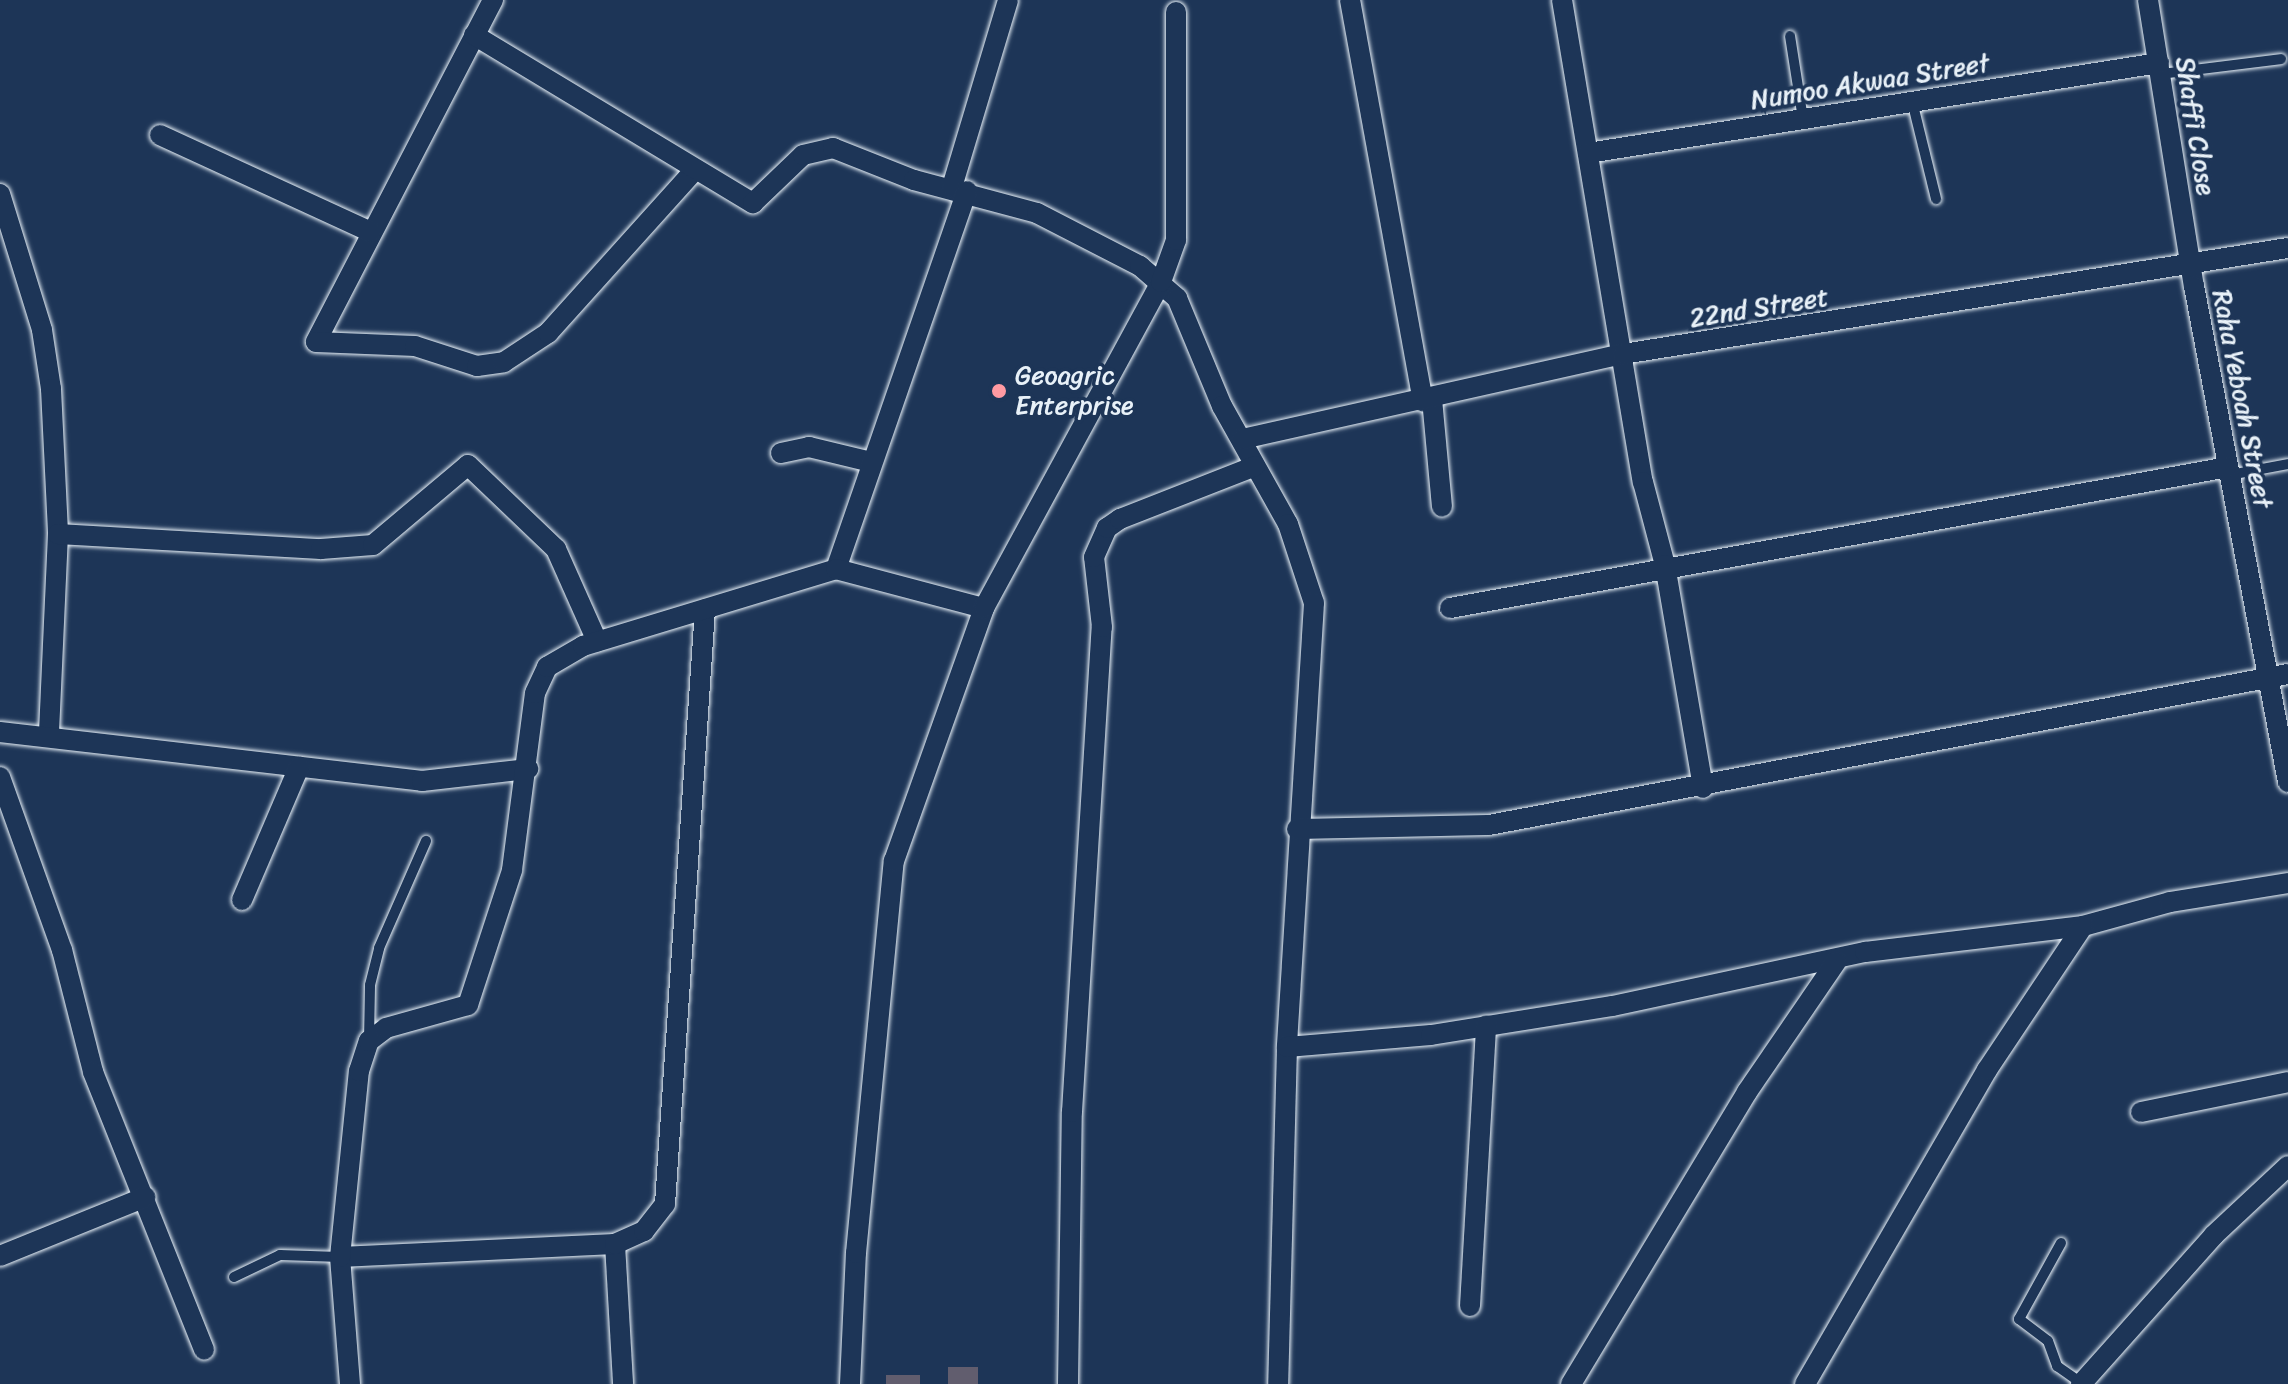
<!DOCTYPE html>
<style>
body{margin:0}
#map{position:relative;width:2288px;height:1384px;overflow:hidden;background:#1d3557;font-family:Sriracha,sans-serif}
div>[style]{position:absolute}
.building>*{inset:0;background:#615d6e;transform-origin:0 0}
.roads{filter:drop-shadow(0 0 2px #e8f1f8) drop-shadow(0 0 2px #e8f1f8)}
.lane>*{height:10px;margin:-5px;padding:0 5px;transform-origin:5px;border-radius:5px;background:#1d3557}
.street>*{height:20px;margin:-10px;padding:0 10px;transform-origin:10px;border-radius:10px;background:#1d3557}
.dots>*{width:22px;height:22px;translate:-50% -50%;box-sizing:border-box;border:4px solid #1d3557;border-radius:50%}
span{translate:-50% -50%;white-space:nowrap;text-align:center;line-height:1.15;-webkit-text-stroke:7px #1d3557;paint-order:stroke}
.street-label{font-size:26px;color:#e8f1f8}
.poi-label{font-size:26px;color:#e8f1f8}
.left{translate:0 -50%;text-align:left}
</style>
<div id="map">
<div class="building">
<div style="left:948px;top:1367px;width:30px;height:17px"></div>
<div style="left:886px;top:1375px;width:34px;height:9px"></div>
</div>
<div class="roads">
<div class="lane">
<div style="left:1790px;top:36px;width:84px;rotate:81.1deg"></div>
<div style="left:2161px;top:74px;width:121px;rotate:-7.1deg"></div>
<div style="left:1912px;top:101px;width:101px;rotate:76.2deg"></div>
<div style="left:2230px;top:475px;width:59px;rotate:-10.7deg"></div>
<div style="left:369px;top:1039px;width:54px;rotate:-88.9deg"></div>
<div style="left:370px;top:985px;width:38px;rotate:-76deg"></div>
<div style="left:379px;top:948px;width:117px;rotate:-66.3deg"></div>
<div style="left:2061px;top:1243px;width:87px;rotate:118.9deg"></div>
<div style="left:2019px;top:1319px;width:36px;rotate:37deg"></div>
<div style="left:2048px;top:1341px;width:27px;rotate:70deg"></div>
<div style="left:2057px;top:1366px;width:29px;rotate:35deg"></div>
<div style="left:234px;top:1277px;width:51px;rotate:-25.6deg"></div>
<div style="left:280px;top:1255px;width:60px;rotate:1.9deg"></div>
</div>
<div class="street">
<div style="left:493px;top:0;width:385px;rotate:117.4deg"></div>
<div style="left:316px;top:342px;width:99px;rotate:2.3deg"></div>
<div style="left:415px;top:346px;width:65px;rotate:17.9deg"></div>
<div style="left:477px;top:366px;width:27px;rotate:-8deg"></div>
<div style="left:504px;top:362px;width:53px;rotate:-33.4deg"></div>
<div style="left:548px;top:333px;width:217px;rotate:-48deg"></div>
<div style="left:1350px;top:0;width:408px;rotate:79.7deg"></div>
<div style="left:1562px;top:0;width:489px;rotate:80.5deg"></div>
<div style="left:1643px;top:482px;width:86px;rotate:75.2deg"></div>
<div style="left:1665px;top:565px;width:226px;rotate:80.3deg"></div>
<div style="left:2148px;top:0;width:290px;rotate:80.9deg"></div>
<div style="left:2194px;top:286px;width:505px;rotate:79.27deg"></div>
<div style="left:474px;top:35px;width:326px;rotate:31.1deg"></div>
<div style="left:753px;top:203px;width:69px;rotate:-43.8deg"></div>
<div style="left:803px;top:155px;width:31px;rotate:-13deg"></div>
<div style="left:833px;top:148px;width:87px;rotate:21.6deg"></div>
<div style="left:914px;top:180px;width:127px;rotate:15deg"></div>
<div style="left:1037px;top:213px;width:116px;rotate:27.2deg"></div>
<div style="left:1140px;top:266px;width:49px;rotate:40.9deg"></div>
<div style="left:1177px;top:298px;width:117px;rotate:67.4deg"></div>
<div style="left:1222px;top:406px;width:135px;rotate:60.8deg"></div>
<div style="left:1288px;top:524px;width:83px;rotate:71.8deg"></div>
<div style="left:1314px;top:603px;width:445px;rotate:93.5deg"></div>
<div style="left:1287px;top:1047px;width:337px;rotate:91.5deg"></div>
<div style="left:160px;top:135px;width:232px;rotate:24.7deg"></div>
<div style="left:1588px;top:153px;width:578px;rotate:-8.96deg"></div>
<div style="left:952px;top:187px;width:195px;rotate:-73.3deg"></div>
<div style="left:0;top:194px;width:142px;rotate:72.8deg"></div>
<div style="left:42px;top:330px;width:60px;rotate:81.3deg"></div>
<div style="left:51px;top:389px;width:145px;rotate:87.2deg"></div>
<div style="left:58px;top:534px;width:200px;rotate:92.6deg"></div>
<div style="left:1432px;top:399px;width:108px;rotate:84.7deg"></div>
<div style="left:1242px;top:439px;width:390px;rotate:-12.6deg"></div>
<div style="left:1623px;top:354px;width:673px;rotate:-9.06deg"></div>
<div style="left:781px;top:453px;width:29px;rotate:-12deg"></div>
<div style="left:809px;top:447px;width:64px;rotate:13.6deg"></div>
<div style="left:58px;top:534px;width:263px;rotate:3.3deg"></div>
<div style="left:321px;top:549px;width:52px;rotate:-4.4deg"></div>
<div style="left:373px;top:545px;width:124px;rotate:-40.1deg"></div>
<div style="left:468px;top:465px;width:122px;rotate:43.7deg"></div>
<div style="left:556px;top:549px;width:101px;rotate:66deg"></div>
<div style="left:836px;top:569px;width:400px;rotate:-70.9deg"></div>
<div style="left:1450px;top:608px;width:791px;rotate:-10.27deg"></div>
<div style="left:0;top:732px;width:425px;rotate:6.6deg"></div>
<div style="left:422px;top:781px;width:107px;rotate:-6.5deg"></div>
<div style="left:0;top:777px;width:184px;rotate:70.3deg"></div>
<div style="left:62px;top:950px;width:126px;rotate:75.7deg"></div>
<div style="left:93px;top:1072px;width:299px;rotate:68.2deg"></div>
<div style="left:1297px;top:829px;width:192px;rotate:-1.2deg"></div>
<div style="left:1489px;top:825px;width:813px;rotate:-10.7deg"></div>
<div style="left:242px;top:900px;width:145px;rotate:-66.8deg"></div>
<div style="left:1287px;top:1047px;width:144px;rotate:-4.8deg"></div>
<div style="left:1431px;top:1035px;width:184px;rotate:-9.1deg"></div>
<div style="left:1613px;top:1006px;width:258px;rotate:-12.1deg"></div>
<div style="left:1865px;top:952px;width:220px;rotate:-6.8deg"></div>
<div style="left:2083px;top:926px;width:90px;rotate:-15.4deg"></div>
<div style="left:2170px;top:902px;width:120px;rotate:-9.1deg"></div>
<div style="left:2141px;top:1112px;width:150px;rotate:-11.5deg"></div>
<div style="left:615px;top:1244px;width:140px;rotate:86.7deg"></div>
<div style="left:0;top:1256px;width:157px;rotate:-22.1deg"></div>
<div style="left:340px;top:1257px;width:275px;rotate:-2.7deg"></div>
<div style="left:615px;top:1244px;width:32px;rotate:-24deg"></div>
<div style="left:644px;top:1231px;width:34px;rotate:-52deg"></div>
<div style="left:665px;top:1204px;width:596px;rotate:-86.15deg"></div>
<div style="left:1470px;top:1306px;width:281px;rotate:-86.7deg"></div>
<div style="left:350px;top:1384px;width:127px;rotate:-94.5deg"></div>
<div style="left:340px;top:1257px;width:187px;rotate:-84.2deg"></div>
<div style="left:359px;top:1071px;width:32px;rotate:-72deg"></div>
<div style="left:369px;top:1041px;width:21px;rotate:-37deg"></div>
<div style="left:386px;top:1028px;width:85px;rotate:-15.7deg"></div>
<div style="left:468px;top:1005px;width:142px;rotate:-71.9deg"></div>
<div style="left:512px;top:870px;width:178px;rotate:-82.6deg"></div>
<div style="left:535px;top:693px;width:29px;rotate:-65deg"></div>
<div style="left:547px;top:667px;width:42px;rotate:-30.3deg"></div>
<div style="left:583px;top:646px;width:264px;rotate:-16.9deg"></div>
<div style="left:836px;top:569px;width:153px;rotate:14.8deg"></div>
<div style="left:850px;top:1384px;width:131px;rotate:-87.4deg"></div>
<div style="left:856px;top:1253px;width:394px;rotate:-84.5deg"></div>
<div style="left:894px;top:861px;width:269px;rotate:-70.4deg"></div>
<div style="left:984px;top:608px;width:371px;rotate:-61.5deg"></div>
<div style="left:1161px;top:282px;width:45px;rotate:-70.3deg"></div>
<div style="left:1176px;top:240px;width:228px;rotate:-90deg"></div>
<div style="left:1068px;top:1384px;width:272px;rotate:-89.2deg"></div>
<div style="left:1072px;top:1112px;width:486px;rotate:-86.5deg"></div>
<div style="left:1102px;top:627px;width:70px;rotate:-96.5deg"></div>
<div style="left:1094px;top:557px;width:32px;rotate:-66deg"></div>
<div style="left:1107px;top:528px;width:16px;rotate:-35deg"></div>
<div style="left:1120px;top:519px;width:145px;rotate:-21.4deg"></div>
<div style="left:1571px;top:1384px;width:341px;rotate:-58.9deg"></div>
<div style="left:1747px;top:1092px;width:158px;rotate:-55.6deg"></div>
<div style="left:1805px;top:1384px;width:363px;rotate:-59.9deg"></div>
<div style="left:1987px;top:1070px;width:173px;rotate:-56.3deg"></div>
<div style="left:2081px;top:1384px;width:200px;rotate:-48.2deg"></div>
<div style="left:2214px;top:1235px;width:101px;rotate:-43deg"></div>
</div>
</div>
<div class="dots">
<div style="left:999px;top:391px;background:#ff9aa2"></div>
</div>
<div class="street-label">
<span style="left:1870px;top:82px;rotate:-9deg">Numoo Akwaa Street</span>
<span style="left:2195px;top:126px;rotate:81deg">Shaffi Close</span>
<span style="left:1759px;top:308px;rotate:-9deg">22nd Street</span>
<span style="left:2242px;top:399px;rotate:79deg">Raha Yeboah Street</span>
</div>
<div class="poi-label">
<span class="left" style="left:1015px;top:391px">Geoagric<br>Enterprise</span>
</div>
</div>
